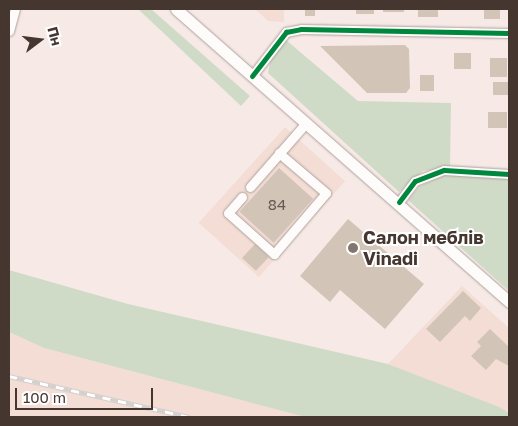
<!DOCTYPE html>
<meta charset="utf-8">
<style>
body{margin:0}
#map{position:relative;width:518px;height:426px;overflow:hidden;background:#f7eae6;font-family:"Golos Text",sans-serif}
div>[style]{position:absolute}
.built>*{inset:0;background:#f3ddd5;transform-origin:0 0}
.green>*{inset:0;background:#d0dbc7}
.building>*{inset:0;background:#d2c5b8;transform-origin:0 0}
.roads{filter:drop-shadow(0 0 1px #aea19d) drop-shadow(0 0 1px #aea19d)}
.minor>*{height:9px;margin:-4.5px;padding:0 4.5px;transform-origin:4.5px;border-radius:4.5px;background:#fefcfb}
.major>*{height:11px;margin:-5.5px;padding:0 5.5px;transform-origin:5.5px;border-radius:5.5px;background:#fefcfb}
.rail>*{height:4.5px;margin-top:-2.25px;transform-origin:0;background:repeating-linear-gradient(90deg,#fff 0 8px,#d4d0ce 0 16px);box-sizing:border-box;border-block:1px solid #d4d0ce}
.cycleway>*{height:5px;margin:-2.5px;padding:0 2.5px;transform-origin:2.5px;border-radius:2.5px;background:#00873e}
.dots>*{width:14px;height:14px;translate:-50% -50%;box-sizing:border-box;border:2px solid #fff;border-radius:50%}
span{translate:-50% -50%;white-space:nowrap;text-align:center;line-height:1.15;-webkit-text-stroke:4px #fff;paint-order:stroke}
.number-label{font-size:15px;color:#685a52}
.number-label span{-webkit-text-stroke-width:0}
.poi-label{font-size:18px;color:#453630;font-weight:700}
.left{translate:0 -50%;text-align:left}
.frame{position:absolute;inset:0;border:10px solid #453630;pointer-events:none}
.north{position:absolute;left:15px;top:15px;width:50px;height:50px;-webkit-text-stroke:4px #fff;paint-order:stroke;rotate:75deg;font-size:14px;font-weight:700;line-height:20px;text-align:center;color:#453630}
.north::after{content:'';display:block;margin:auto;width:18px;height:22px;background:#453630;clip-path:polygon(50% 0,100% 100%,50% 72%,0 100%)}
.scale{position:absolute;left:15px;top:388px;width:138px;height:22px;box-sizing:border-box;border:2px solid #453630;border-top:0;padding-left:6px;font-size:15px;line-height:18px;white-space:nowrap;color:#453630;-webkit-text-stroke:4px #fff;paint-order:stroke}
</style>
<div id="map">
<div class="built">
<div style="clip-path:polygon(255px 9px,284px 9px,284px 22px,268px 21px)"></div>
<div style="left:285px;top:127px;width:81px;height:129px;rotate:42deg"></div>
<div style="clip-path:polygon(462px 286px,509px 328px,509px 413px,388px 364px)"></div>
<div style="clip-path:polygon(9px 332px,44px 348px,305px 417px,9px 417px)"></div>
</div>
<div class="green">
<div style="clip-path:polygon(138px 9px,151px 9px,250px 96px,241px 106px)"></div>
<div style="clip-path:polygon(286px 40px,358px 101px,451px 103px,450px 167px,423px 171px,399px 192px,268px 73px,270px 62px)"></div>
<div style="clip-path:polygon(447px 174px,509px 178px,509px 291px,408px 200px,420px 186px)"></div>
<div style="clip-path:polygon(9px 270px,128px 304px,388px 364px,499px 407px,509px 413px,509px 417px,305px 417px,44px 348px,9px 332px)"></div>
</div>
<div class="building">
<div style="left:305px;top:9px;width:10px;height:7px"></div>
<div style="left:356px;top:9px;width:18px;height:5px"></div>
<div style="left:383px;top:9px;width:21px;height:3px"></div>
<div style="left:418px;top:9px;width:20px;height:8px"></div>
<div style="left:484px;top:9px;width:16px;height:10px"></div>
<div style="clip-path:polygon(405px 45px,409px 49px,410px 88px,406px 93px,367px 93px,320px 46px)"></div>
<div style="left:454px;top:53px;width:17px;height:16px"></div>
<div style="left:490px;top:58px;width:17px;height:19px"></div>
<div style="left:420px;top:75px;width:14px;height:16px"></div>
<div style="left:493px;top:82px;width:16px;height:13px"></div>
<div style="left:488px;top:112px;width:19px;height:16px"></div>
<div style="left:279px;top:168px;width:46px;height:59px;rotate:42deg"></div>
<div style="clip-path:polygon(348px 219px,424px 284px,385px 329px,340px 290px,330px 302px,300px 276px)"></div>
<div style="left:255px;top:244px;width:19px;height:19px;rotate:43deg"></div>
<div style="clip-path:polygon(463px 291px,481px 308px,470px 321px,465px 316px,440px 342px,426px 329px)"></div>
<div style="clip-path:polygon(490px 329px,509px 347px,509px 366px,496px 359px,486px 370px,471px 356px,481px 346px,477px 342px)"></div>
</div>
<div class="roads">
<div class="minor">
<div style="left:9px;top:31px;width:23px;rotate:-75deg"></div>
<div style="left:252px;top:76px;width:56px;rotate:-52.3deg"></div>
<div style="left:286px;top:32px;width:15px;rotate:-11deg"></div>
<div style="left:301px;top:29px;width:208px;rotate:1.1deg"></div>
<div style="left:250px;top:187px;width:85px;rotate:-48.8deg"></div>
<div style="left:242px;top:197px;width:21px;rotate:131deg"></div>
<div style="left:228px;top:213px;width:62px;rotate:41.7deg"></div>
<div style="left:274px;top:254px;width:80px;rotate:-49.6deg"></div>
<div style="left:326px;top:193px;width:62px;rotate:-139.6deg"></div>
<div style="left:399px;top:202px;width:26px;rotate:-53deg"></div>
<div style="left:415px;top:181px;width:31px;rotate:-21deg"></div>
<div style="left:444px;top:170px;width:65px;rotate:3.5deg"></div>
</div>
<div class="major">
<div style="left:176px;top:9px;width:444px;rotate:41.3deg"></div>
</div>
</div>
<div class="rail">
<div style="left:9px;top:376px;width:185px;rotate:12.8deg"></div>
</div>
<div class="cycleway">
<div style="left:252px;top:76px;width:56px;rotate:-52.3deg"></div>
<div style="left:286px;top:32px;width:15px;rotate:-11deg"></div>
<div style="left:301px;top:29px;width:208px;rotate:1.1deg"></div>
<div style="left:399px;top:202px;width:26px;rotate:-53deg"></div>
<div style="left:415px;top:181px;width:31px;rotate:-21deg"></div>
<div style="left:444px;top:170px;width:65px;rotate:3.5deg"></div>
</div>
<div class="dots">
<div style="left:353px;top:248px;background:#837570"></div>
</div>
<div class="number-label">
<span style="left:277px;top:205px">84</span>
</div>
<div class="poi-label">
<span class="left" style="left:363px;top:248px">Салон меблів<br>Vinadi</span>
</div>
<div class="frame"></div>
<div class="north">Пн</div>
<div class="scale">100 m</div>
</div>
